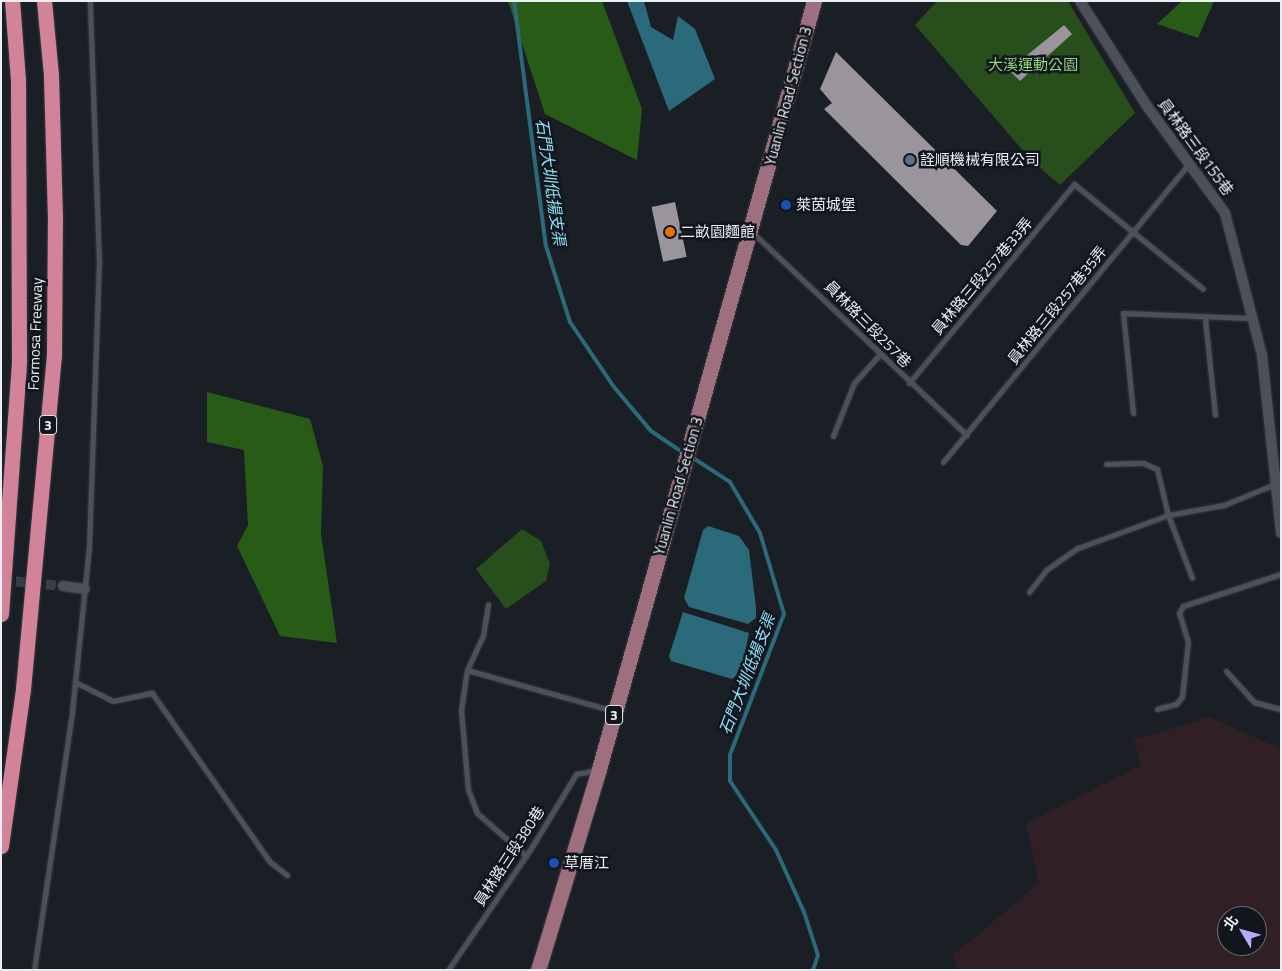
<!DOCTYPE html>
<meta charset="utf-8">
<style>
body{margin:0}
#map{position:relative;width:1282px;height:971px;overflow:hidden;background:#1a1e25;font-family:"Titillium Web","Noto Sans TC",sans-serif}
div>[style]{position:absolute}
.industrial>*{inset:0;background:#311f26}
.green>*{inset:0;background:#284e1b}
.forest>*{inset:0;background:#285b15}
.water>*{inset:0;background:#2b6a7b}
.stream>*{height:4px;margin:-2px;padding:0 2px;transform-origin:2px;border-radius:2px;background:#2b6a7b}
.building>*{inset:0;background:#9a949c;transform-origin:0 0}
.minor-tunnel>*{height:10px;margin-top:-5px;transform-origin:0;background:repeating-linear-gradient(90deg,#393d44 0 10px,transparent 0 15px)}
.roads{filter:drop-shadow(0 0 1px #383b40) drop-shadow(0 0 1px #383b40)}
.service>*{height:5px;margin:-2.5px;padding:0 2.5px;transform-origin:2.5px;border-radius:2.5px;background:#4c5059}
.minor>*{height:10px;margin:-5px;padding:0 5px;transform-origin:5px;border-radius:5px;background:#4c5059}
.primary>*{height:15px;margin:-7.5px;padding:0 7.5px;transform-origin:7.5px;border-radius:7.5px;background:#9d6f7f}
.motorway>*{height:15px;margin:-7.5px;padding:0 7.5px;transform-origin:7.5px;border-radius:7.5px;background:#d38399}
.dots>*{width:14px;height:14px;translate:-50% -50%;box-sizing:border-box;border:2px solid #11151c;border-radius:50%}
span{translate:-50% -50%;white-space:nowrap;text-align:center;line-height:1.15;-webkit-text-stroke:5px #11151c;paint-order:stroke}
.shield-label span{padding:1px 4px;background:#11151c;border:1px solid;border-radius:4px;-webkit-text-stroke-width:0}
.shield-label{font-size:14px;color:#ebeef3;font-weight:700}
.park-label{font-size:15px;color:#90d77a}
.street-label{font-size:15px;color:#ebeef3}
.poi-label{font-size:15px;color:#ebeef3}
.left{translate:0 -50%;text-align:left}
.water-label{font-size:16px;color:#8ee0f9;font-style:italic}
.frame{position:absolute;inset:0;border:2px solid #ebeef3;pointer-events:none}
.north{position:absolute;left:1217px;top:906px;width:50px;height:50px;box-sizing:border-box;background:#11151c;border:1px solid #686c72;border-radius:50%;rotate:307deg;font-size:14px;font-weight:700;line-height:20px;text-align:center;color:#ebeef3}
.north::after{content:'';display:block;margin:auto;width:18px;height:22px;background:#b0aefa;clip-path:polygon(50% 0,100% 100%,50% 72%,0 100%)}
</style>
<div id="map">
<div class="industrial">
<div style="clip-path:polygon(evenodd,1209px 717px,1281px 749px,1281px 970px,959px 970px,953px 956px,1039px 883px,1026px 824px,1141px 765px,1134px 740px,1209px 717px,1227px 916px,1257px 916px,1257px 946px,1227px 946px,1227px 916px)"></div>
</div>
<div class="green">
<div style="clip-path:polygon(937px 1px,1068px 1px,1135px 113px,1060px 185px,1032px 161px,915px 25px)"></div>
<div style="clip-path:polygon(522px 529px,541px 541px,550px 564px,546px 581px,506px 609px,476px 569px)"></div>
</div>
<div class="forest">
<div style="clip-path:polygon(508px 1px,602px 1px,642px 109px,637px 160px,545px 114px)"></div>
<div style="clip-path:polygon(1182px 1px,1214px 1px,1198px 38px,1157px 24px)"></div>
<div style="clip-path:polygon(207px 392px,310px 419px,323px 466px,321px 534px,337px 643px,280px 636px,237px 546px,248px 525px,244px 450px,207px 442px)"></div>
</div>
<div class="water">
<div style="clip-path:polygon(627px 1px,644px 1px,651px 27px,673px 40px,678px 16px,695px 29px,715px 79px,669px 111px)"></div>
<div style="clip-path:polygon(708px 526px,739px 536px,749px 550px,756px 608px,756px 618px,748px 624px,689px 607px,684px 598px,703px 530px)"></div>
<div style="clip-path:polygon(683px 612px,749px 633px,741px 672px,732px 679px,671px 661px,669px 656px)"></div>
</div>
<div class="stream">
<div style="left:514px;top:1px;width:247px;rotate:82.6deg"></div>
<div style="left:546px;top:246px;width:80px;rotate:72.5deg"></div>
<div style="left:570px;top:322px;width:78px;rotate:55.9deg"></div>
<div style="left:614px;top:387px;width:57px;rotate:49.9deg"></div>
<div style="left:651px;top:431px;width:40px;rotate:34deg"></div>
<div style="left:690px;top:456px;width:48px;rotate:33deg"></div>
<div style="left:730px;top:482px;width:59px;rotate:59.5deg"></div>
<div style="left:760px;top:533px;width:84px;rotate:73.5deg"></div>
<div style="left:784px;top:614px;width:151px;rotate:111deg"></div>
<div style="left:730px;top:755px;width:26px;rotate:90deg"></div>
<div style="left:730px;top:781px;width:83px;rotate:56.3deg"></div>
<div style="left:776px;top:850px;width:68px;rotate:65.7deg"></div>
<div style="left:804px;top:912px;width:45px;rotate:72deg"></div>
<div style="left:818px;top:955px;width:16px;rotate:108deg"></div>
</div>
<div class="building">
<div style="clip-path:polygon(1064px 25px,1072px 34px,1020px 81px,1009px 70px)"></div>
<div style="clip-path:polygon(836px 52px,997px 211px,968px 246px,961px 245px,824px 109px,832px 103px,820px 89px)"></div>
<div style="left:675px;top:202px;width:56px;height:24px;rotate:78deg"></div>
</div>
<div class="minor-tunnel">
<div style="left:1px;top:580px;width:62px;rotate:5.5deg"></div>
</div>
<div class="roads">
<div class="service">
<div style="left:751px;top:231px;width:297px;rotate:43.4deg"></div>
<div style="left:1205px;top:319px;width:96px;rotate:84deg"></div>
<div style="left:909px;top:383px;width:259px;rotate:-50.3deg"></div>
<div style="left:1074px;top:184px;width:166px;rotate:39.1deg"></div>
<div style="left:1133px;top:413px;width:100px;rotate:-95.7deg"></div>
<div style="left:1123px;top:313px;width:126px;rotate:2.3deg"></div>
<div style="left:1249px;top:318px;width:5px;rotate:53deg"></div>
<div style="left:833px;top:436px;width:57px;rotate:-68.4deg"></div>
<div style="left:854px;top:383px;width:38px;rotate:-48deg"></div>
<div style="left:943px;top:462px;width:386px;rotate:-50.5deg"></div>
<div style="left:1106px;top:464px;width:37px;rotate:-2deg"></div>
<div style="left:1143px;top:463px;width:15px;rotate:23deg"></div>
<div style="left:1157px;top:469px;width:47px;rotate:76.6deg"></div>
<div style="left:1168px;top:515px;width:67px;rotate:69.1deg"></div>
<div style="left:1029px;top:592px;width:28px;rotate:-52deg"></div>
<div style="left:1046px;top:570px;width:39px;rotate:-35deg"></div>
<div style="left:1078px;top:548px;width:96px;rotate:-20.1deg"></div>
<div style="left:1168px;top:515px;width:57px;rotate:-10.1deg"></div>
<div style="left:1224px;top:505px;width:55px;rotate:-22.4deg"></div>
<div style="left:467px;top:670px;width:38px;rotate:-65deg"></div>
<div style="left:483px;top:636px;width:32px;rotate:-81deg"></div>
<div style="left:1226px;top:671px;width:42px;rotate:47.9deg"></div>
<div style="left:1254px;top:702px;width:28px;rotate:15deg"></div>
<div style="left:75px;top:682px;width:42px;rotate:26.6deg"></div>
<div style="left:113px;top:701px;width:40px;rotate:-12deg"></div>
<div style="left:152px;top:693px;width:205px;rotate:55.1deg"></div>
<div style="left:269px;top:861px;width:23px;rotate:38deg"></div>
<div style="left:1157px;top:709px;width:20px;rotate:-15deg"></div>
<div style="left:1176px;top:704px;width:9px;rotate:-49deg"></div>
<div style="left:1182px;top:697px;width:55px;rotate:-83.8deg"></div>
<div style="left:1188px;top:642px;width:30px;rotate:-107deg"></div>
<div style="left:1179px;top:613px;width:8px;rotate:-60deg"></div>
<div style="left:1183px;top:606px;width:103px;rotate:-18.1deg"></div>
<div style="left:526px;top:856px;width:65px;rotate:-138.7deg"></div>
<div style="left:477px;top:813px;width:25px;rotate:-111deg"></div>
<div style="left:468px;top:790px;width:80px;rotate:-95deg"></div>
<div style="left:461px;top:710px;width:40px;rotate:-81.5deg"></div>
<div style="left:467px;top:670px;width:153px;rotate:15.6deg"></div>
<div style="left:34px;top:970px;width:261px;rotate:-81.6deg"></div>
<div style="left:72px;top:712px;width:166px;rotate:-84.1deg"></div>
<div style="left:89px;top:547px;width:284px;rotate:-88deg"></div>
<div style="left:99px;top:263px;width:262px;rotate:-92deg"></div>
<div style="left:448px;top:970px;width:145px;rotate:-55.7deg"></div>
<div style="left:530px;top:850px;width:89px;rotate:-58.8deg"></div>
<div style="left:576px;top:774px;width:20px;rotate:-11deg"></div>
</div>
<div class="minor">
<div style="left:1080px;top:1px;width:125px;rotate:57.5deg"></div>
<div style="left:1147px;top:106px;width:132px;rotate:53.9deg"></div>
<div style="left:1225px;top:213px;width:147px;rotate:75.4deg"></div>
<div style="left:1262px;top:355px;width:179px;rotate:83.9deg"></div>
<div style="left:63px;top:586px;width:22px;rotate:8deg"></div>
</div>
<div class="primary">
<div style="left:538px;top:970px;width:210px;rotate:-73.1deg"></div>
<div style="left:599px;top:769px;width:798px;rotate:-74.36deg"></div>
</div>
<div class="motorway">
<div style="left:1px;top:614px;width:254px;rotate:-85.9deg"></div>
<div style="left:19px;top:361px;width:281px;rotate:-90.2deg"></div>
<div style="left:18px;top:80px;width:79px;rotate:-94.3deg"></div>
<div style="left:1px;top:846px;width:159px;rotate:-82deg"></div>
<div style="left:23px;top:689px;width:336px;rotate:-84.7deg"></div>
<div style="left:54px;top:354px;width:135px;rotate:-89.6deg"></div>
<div style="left:55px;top:219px;width:144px;rotate:-91.6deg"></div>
<div style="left:51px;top:75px;width:74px;rotate:-95.4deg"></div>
</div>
</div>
<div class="dots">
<div style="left:910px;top:160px;background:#5c6f8a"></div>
<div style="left:786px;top:205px;background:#1a4fb4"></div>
<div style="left:670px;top:232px;background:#e8710a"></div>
<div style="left:554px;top:863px;background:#1a4fb4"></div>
</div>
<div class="shield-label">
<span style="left:48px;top:425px">3</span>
<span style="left:614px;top:715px">3</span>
</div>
<div class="park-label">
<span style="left:1033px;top:65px">大溪運動公園</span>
</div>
<div class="street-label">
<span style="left:788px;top:96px;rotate:-75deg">Yuanlin Road Section 3</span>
<span style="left:1196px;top:147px;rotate:54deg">員林路三段155巷</span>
<span style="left:982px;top:276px;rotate:-50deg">員林路三段257巷33弄</span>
<span style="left:1057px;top:305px;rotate:-51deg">員林路三段257巷35弄</span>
<span style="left:868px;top:324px;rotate:45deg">員林路三段257巷</span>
<span style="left:35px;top:334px;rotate:-88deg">Formosa Freeway</span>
<span style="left:678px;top:486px;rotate:-74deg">Yuanlin Road Section 3</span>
<span style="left:509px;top:856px;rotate:-57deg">員林路三段380巷</span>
</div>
<div class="poi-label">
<span class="left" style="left:920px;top:160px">詮順機械有限公司</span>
<span class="left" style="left:796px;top:205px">萊茵城堡</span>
<span class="left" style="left:680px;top:232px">二畝園麵館</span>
<span class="left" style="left:564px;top:863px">草厝江</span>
</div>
<div class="water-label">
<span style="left:551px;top:182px;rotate:82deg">石門大圳低揚支渠</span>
<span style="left:747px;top:674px;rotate:-69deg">石門大圳低揚支渠</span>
</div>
<div class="frame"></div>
<div class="north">北</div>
</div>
